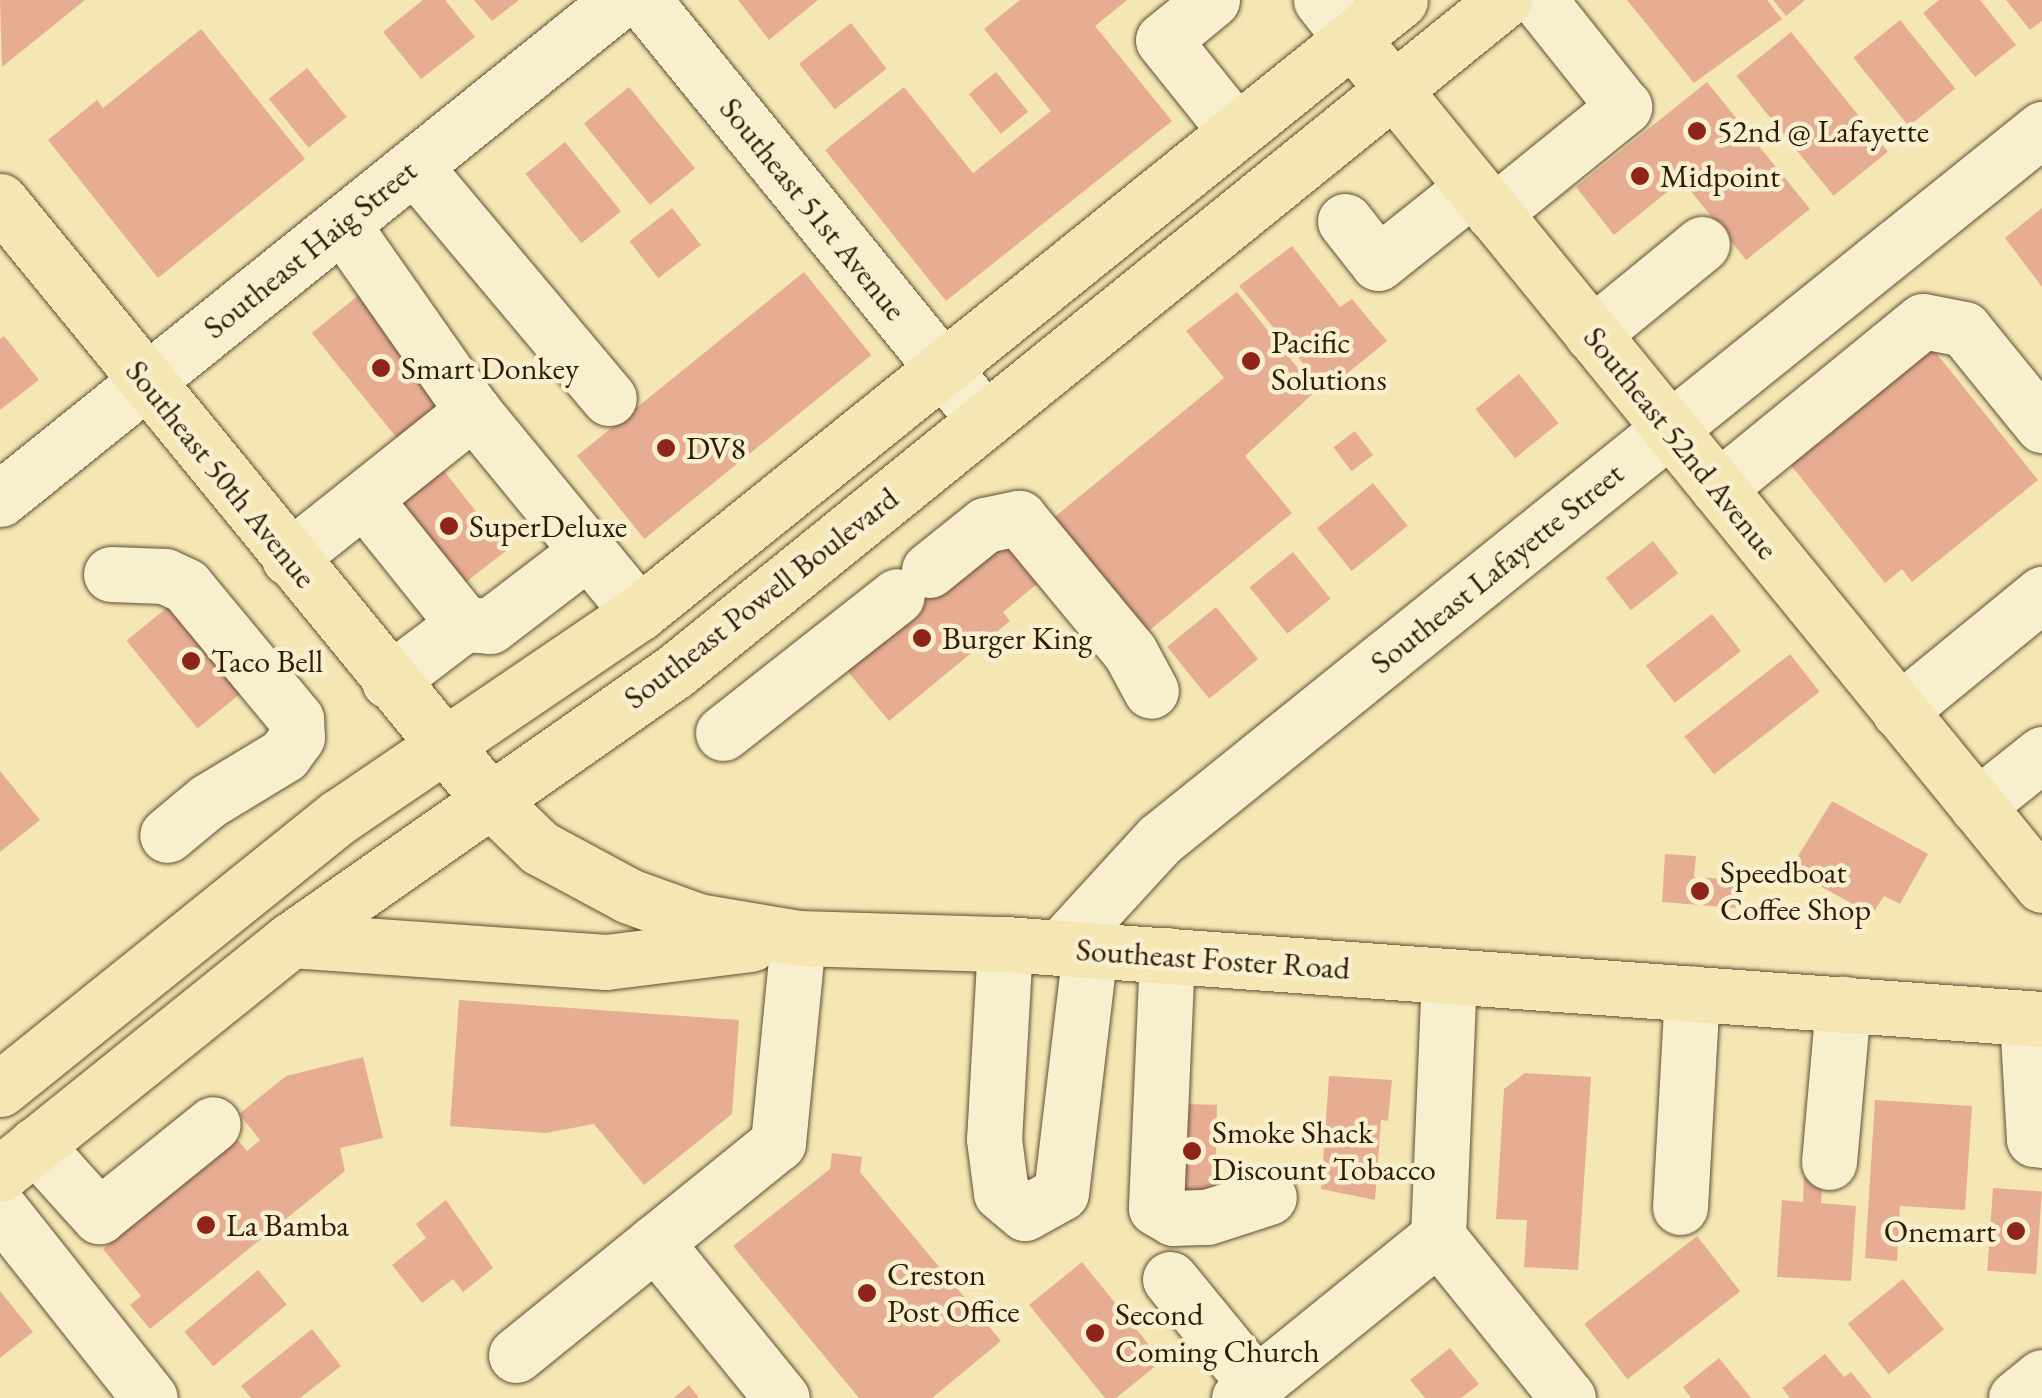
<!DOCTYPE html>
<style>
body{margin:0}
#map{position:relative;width:2042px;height:1398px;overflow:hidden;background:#f5e7b4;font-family:"EB Garamond",serif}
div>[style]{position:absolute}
.building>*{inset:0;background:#e7ad93;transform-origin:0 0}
.roads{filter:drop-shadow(0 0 2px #604e33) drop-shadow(0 0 2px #604e33)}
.minor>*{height:55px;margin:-27.5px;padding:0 27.5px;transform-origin:27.5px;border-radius:27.5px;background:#f8efce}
.major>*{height:55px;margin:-27.5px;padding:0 27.5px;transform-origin:27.5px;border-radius:27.5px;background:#f5e7b4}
.dots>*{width:28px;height:28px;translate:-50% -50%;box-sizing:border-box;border:5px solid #f8efce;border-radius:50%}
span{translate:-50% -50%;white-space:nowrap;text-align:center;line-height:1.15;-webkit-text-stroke:9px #f8efce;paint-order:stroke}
.poi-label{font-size:32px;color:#2e1b08}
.left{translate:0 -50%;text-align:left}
.right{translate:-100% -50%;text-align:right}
.street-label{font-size:32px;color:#2e1b08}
</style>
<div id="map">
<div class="building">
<div style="clip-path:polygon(0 0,85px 0,2px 67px)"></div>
<div style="clip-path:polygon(423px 0,445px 0,475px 37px,421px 79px,383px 32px)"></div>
<div style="clip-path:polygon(474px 0,519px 0,492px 21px)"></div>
<div style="clip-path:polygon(738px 0,818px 0,769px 40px)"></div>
<div style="clip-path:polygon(1020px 0,1127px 0,1095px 26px,1172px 121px,946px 301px,825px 150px,904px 87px,973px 173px,1051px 111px,984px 29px)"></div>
<div style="clip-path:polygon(1627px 0,1767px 0,1782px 19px,1694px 83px)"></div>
<div style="clip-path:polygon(1773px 0,1805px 0,1786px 16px)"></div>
<div style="clip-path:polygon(1939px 0,1980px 0,2016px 45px,1975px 77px,1923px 13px)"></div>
<div style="clip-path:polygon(2006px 0,2042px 0,2042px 21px,2030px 30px)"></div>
<div style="left:1900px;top:20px;width:88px;height:60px;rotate:51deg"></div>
<div style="left:851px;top:23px;width:58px;height:66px;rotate:52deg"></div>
<div style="clip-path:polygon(201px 29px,305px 159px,158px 278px,48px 140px,97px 100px,103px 108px)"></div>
<div style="left:1791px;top:32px;width:154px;height:70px;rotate:51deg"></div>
<div style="left:307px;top:68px;width:63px;height:49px;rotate:51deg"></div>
<div style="left:996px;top:72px;width:51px;height:35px;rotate:51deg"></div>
<div style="clip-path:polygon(1707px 82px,1810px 209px,1746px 260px,1682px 180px,1614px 235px,1576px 187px)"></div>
<div style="left:629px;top:87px;width:105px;height:58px;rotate:51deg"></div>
<div style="left:565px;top:142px;width:89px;height:51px;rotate:51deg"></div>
<div style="left:672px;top:208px;width:47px;height:54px;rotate:52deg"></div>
<div style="clip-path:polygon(2042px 208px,2042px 287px,2005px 238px)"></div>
<div style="clip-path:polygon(1292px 246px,1340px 307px,1352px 299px,1387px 341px,1326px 391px,1239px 286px)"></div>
<div style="left:804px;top:272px;width:107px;height:292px;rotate:51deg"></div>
<div style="clip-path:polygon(1237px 292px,1316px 391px,1245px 456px,1292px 513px,1139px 639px,1046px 524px,1224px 378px,1186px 331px)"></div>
<div style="left:360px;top:294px;width:140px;height:62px;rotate:51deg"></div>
<div style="clip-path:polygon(4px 336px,39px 380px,0 410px,0 339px)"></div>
<div style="clip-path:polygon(1933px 349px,2038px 480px,1912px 582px,1902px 569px,1885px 583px,1790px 464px)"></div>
<div style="left:1519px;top:374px;width:63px;height:56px;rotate:51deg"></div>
<div style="left:1355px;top:431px;width:30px;height:27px;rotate:53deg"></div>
<div style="left:438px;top:463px;width:111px;height:60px;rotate:52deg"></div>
<div style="left:1373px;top:483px;width:55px;height:72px;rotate:51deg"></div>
<div style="clip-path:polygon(995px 532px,1037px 584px,1003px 612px,1010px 621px,889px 721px,834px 655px)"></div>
<div style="left:1653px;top:541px;width:41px;height:60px;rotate:52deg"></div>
<div style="left:1293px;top:552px;width:60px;height:56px;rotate:51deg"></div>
<div style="left:184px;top:594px;width:113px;height:74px;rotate:51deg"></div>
<div style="left:1216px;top:607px;width:67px;height:63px;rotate:51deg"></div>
<div style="left:1712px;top:614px;width:47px;height:84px;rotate:52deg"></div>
<div style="left:1790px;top:654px;width:48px;height:134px;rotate:52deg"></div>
<div style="clip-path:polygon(0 771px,40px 820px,0 852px)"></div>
<div style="clip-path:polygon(1832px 801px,1928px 854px,1900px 904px,1884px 896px,1872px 915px,1790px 869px)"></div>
<div style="clip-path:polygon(1665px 854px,1696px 856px,1694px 877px,1739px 880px,1736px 908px,1662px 902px)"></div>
<div style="clip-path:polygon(459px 1000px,739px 1020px,732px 1114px,644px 1185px,594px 1124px,546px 1133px,450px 1126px)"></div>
<div style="clip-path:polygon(363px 1057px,383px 1138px,340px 1148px,345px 1171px,150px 1329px,130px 1305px,141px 1296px,103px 1249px,238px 1140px,247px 1151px,260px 1140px,239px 1114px,286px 1076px)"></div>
<div style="clip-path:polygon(1525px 1073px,1591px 1077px,1578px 1270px,1524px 1267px,1527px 1220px,1496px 1219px,1504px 1089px)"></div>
<div style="clip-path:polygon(1329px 1076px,1392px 1080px,1388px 1121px,1381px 1120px,1375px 1200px,1321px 1189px)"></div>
<div style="clip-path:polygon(1875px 1100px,1972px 1106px,1965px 1210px,1900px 1206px,1897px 1261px,1865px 1258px)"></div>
<div style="left:1176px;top:1104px;width:41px;height:93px;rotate:1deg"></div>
<div style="clip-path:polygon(832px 1153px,862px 1157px,860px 1172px,1001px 1341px,932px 1398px,859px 1398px,733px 1246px,830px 1169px)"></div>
<div style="clip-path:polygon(1804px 1177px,1823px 1177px,1821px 1203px,1856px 1206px,1851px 1281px,1777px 1277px,1782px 1200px,1803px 1202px)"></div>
<div style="left:1993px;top:1188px;width:49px;height:83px;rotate:4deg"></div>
<div style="clip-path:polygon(446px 1200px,493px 1268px,463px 1292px,453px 1279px,422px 1303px,392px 1265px,426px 1238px,416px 1224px)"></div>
<div style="left:1697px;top:1236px;width:70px;height:143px;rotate:52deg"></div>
<div style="clip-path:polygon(1082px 1262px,1162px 1361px,1116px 1398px,1105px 1398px,1029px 1305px)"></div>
<div style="left:258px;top:1270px;width:45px;height:96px;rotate:50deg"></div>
<div style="left:1903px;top:1279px;width:65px;height:71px;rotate:51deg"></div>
<div style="clip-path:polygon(0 1291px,33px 1332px,0 1358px)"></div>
<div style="clip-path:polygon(312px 1329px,341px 1366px,300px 1398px,251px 1398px,241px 1386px)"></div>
<div style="clip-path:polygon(1450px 1348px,1479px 1384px,1461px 1398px,1425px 1398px,1410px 1380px)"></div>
<div style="clip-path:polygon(1825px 1354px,1844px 1377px,1851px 1372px,1872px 1398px,1790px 1398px,1782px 1388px)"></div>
<div style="clip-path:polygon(1719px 1358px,1751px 1398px,1691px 1398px,1683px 1387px)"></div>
<div style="clip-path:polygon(689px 1385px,699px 1398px,674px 1398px)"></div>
</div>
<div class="roads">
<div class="minor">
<div style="left:643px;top:0;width:540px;rotate:50.86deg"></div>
<div style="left:1212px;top:0;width:63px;rotate:140.8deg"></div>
<div style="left:1163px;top:40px;width:117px;rotate:51.3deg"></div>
<div style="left:1321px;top:0;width:50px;rotate:51.5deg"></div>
<div style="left:414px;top:166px;width:303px;rotate:50deg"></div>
<div style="left:1493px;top:213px;width:169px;rotate:-39deg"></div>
<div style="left:1624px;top:107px;width:137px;rotate:-128.5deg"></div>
<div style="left:1345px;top:221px;width:53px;rotate:51.8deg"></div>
<div style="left:1378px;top:263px;width:120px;rotate:-38.6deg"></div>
<div style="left:342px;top:224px;width:228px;rotate:55deg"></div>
<div style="left:473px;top:411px;width:261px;rotate:50.6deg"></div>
<div style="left:1592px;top:334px;width:142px;rotate:-39.3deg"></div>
<div style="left:1718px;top:488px;width:264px;rotate:-39.2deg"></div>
<div style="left:1923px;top:321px;width:42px;rotate:11deg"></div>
<div style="left:1964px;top:329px;width:124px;rotate:50.9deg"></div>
<div style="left:0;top:499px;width:796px;rotate:-38.83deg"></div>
<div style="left:364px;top:499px;width:160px;rotate:51.3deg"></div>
<div style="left:289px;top:558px;width:236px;rotate:-38.6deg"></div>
<div style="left:929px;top:570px;width:72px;rotate:-38.8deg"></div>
<div style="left:985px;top:525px;width:35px;rotate:-12deg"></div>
<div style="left:1019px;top:518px;width:174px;rotate:50.4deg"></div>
<div style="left:1130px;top:652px;width:44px;rotate:61.7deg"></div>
<div style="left:111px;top:574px;width:54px;rotate:2.1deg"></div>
<div style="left:165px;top:576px;width:23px;rotate:25deg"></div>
<div style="left:186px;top:586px;width:173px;rotate:50.4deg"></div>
<div style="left:296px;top:719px;width:18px;rotate:87deg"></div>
<div style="left:297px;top:737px;width:22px;rotate:126deg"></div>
<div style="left:284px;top:755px;width:89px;rotate:148.8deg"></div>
<div style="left:208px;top:801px;width:53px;rotate:140.3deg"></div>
<div style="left:389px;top:681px;width:94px;rotate:-37.2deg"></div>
<div style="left:464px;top:624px;width:26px;rotate:4deg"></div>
<div style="left:490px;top:626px;width:123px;rotate:-37.4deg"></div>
<div style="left:1899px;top:711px;width:185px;rotate:-39.3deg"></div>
<div style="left:723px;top:733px;width:221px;rotate:-38.2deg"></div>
<div style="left:1977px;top:806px;width:83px;rotate:-38.7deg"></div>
<div style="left:1005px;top:944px;width:195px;rotate:93.2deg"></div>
<div style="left:994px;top:1139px;width:54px;rotate:82.6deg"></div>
<div style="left:1001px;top:1193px;width:31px;rotate:40deg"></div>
<div style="left:1025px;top:1213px;width:41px;rotate:-29.1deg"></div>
<div style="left:1061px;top:1193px;width:245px;rotate:-83.2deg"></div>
<div style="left:1061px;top:947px;width:145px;rotate:-47.5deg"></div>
<div style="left:1159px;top:840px;width:1134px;rotate:-38.84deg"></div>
<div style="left:1167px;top:955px;width:253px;rotate:92.5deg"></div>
<div style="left:1156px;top:1208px;width:20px;rotate:30deg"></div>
<div style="left:1173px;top:1218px;width:34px;rotate:-2deg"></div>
<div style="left:1207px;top:1217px;width:65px;rotate:-17.9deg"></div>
<div style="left:2027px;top:1018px;width:121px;rotate:86.7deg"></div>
<div style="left:2034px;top:1139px;width:8px;rotate:7deg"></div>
<div style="left:35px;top:1145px;width:96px;rotate:48deg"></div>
<div style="left:99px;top:1216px;width:146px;rotate:-38.9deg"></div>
<div style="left:1829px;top:1162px;width:159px;rotate:-84.9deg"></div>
<div style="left:1680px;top:1207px;width:214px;rotate:-86.8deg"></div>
<div style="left:0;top:1209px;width:241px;rotate:51.6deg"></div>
<div style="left:1438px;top:1237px;width:207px;rotate:51.1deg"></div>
<div style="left:655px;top:1242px;width:201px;rotate:50.9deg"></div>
<div style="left:1170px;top:1279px;width:136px;rotate:50.7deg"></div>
<div style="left:516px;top:1355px;width:337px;rotate:-39deg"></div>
<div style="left:778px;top:1143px;width:206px;rotate:-84.4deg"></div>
<div style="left:1239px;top:1398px;width:256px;rotate:-39deg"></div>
<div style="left:1438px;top:1237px;width:261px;rotate:-87.6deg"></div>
<div style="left:2016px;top:1398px;width:33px;rotate:-39deg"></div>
</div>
<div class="major">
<div style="left:1370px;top:61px;width:1063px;rotate:50.8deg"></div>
<div style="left:0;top:201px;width:772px;rotate:50.73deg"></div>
<div style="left:489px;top:799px;width:71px;rotate:43.9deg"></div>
<div style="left:540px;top:848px;width:101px;rotate:28.3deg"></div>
<div style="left:629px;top:896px;width:73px;rotate:19.9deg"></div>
<div style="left:698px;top:921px;width:101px;rotate:9.6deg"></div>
<div style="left:798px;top:938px;width:207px;rotate:1.7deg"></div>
<div style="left:1005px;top:944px;width:1040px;rotate:4.14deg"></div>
<div style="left:291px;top:940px;width:316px;rotate:4deg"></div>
<div style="left:606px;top:962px;width:146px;rotate:-7.1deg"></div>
<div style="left:0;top:1089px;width:436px;rotate:-38.8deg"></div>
<div style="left:340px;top:816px;width:361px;rotate:-34.2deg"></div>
<div style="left:639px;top:613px;width:977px;rotate:-38.85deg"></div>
<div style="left:0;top:1174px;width:373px;rotate:-38.8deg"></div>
<div style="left:291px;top:940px;width:467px;rotate:-35deg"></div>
<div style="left:674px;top:672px;width:1068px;rotate:-38.99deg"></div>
</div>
</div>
<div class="dots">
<div style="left:1697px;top:131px;background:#8f2418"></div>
<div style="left:1640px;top:176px;background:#8f2418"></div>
<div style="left:1251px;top:361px;background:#8f2418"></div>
<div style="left:381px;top:368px;background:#8f2418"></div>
<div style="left:666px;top:448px;background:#8f2418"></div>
<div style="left:449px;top:526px;background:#8f2418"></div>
<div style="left:922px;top:638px;background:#8f2418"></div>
<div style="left:191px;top:661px;background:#8f2418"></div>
<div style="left:1700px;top:891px;background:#8f2418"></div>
<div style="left:1192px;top:1151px;background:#8f2418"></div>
<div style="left:206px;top:1225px;background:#8f2418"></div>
<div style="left:2016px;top:1231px;background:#8f2418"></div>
<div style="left:867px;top:1293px;background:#8f2418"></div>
<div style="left:1095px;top:1333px;background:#8f2418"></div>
</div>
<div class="poi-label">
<span class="left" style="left:1717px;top:131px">52nd @ Lafayette</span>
<span class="left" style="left:1660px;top:176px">Midpoint</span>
<span class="left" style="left:1271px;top:361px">Pacific<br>Solutions</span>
<span class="left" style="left:401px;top:368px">Smart Donkey</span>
<span class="left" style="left:686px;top:448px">DV8</span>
<span class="left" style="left:469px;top:526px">SuperDeluxe</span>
<span class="left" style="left:942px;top:638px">Burger King</span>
<span class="left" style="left:211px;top:661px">Taco Bell</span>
<span class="left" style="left:1720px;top:891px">Speedboat<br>Coffee Shop</span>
<span class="left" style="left:1212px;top:1151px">Smoke Shack<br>Discount Tobacco</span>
<span class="left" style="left:226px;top:1225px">La Bamba</span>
<span class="right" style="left:1996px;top:1231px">Onemart</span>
<span class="left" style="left:887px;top:1293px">Creston<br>Post Office</span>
<span class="left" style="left:1115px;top:1333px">Second<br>Coming Church</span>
</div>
<div class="street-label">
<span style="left:813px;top:209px;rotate:51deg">Southeast 51st Avenue</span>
<span style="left:310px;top:249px;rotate:-39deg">Southeast Haig Street</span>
<span style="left:1681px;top:443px;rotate:51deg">Southeast 52nd Avenue</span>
<span style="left:221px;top:474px;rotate:51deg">Southeast 50th Avenue</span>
<span style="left:1497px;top:568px;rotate:-39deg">Southeast Lafayette Street</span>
<span style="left:761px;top:598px;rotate:-38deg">Southeast Powell Boulevard</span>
<span style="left:1213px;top:959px;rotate:4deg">Southeast Foster Road</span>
</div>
</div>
